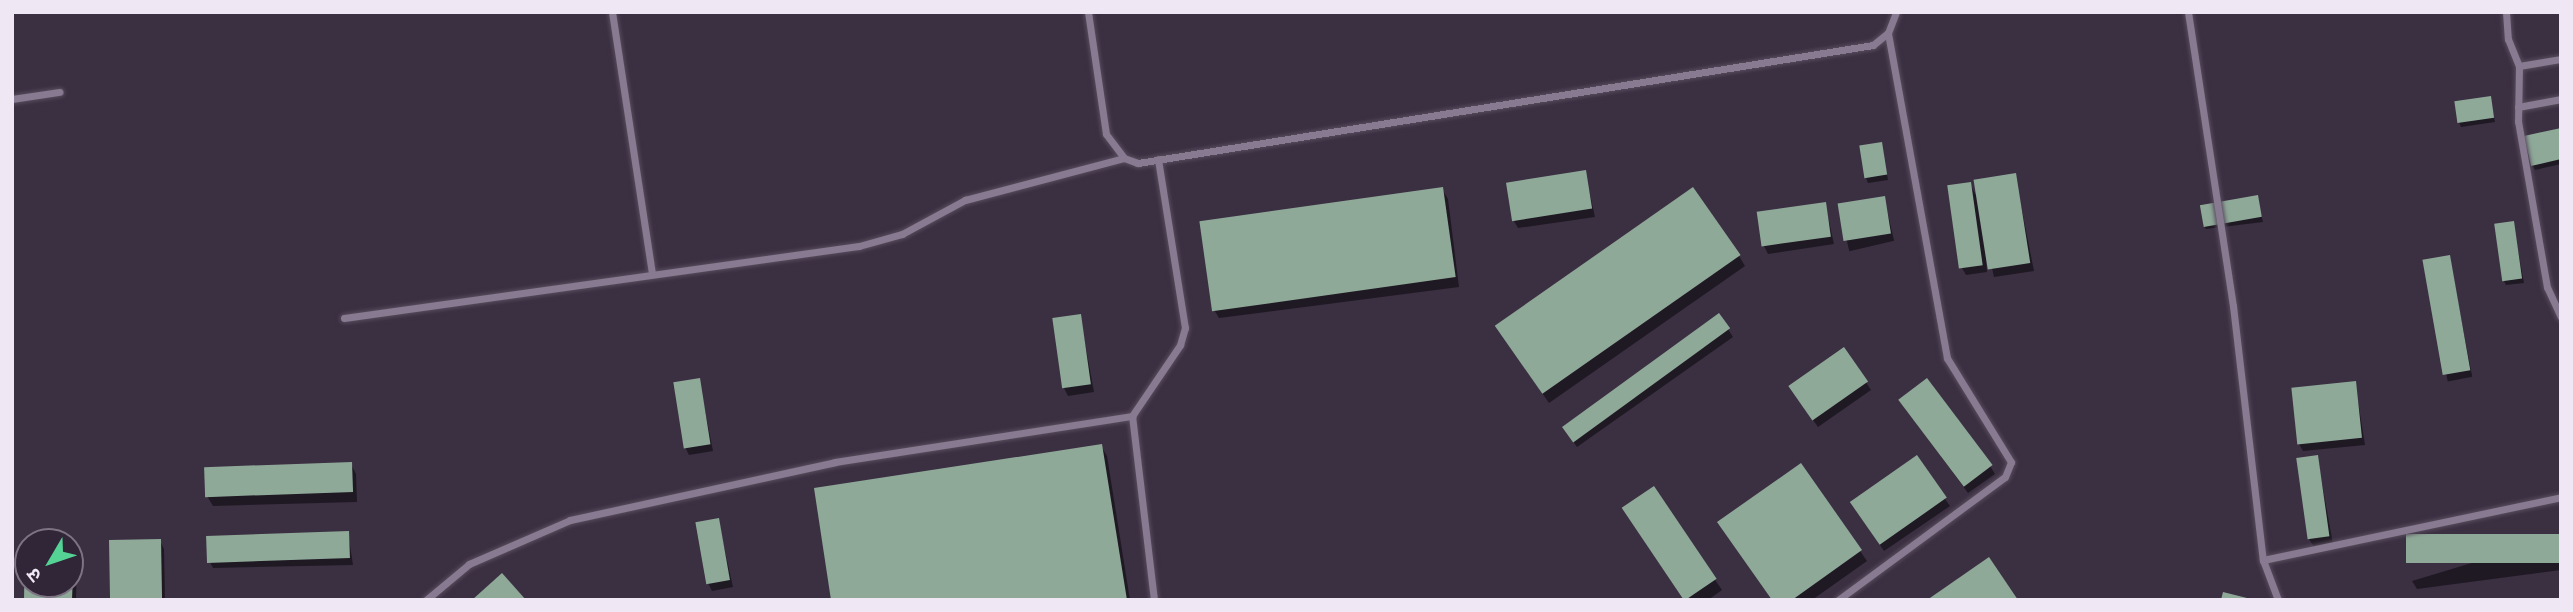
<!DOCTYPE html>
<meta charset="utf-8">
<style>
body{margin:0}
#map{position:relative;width:2573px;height:612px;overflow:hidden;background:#3b2f42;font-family:Roboto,"Noto Sans Devanagari",sans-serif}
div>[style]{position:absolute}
.shadow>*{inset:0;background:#0007;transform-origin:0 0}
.building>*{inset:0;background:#8fa999;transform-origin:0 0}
.roads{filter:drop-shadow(0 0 2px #574d5d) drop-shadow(0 0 2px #574d5d)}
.lane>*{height:7px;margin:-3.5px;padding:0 3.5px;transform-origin:3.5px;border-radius:3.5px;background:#887a91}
span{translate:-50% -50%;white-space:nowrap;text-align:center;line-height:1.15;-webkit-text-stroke:7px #312538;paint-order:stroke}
.frame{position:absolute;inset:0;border:14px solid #efe8f4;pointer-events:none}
.north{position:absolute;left:14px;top:528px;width:70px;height:70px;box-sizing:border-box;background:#312538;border:2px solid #7d7383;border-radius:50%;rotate:231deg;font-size:19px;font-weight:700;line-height:28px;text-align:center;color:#efe8f4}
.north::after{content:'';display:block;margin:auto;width:24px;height:32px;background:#54d395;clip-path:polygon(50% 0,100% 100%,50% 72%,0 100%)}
</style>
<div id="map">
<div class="shadow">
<div style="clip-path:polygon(2490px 98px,2495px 122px,2461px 127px,2459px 122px)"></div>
<div style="clip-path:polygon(2561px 132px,2561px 164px,2535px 170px,2532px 165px)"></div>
<div style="clip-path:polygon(1881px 144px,1888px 180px,1868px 183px,1866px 178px)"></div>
<div style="clip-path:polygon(1585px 172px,1595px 217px,1518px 228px,1514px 221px)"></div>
<div style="clip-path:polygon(2015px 175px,2034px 271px,1994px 277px,1984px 233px,1987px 272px,1966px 275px,1962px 268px,1970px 184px,1978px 199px)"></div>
<div style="clip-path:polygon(1442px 189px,1448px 199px,1459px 287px,1219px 318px,1213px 308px)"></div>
<div style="clip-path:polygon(2257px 196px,2263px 222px,2206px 229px,2203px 225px)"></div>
<div style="left:1884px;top:197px;width:45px;height:46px;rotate:77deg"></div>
<div style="clip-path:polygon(1825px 203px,1834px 244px,1768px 254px,1764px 246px)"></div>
<div style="clip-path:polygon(2513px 223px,2524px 283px,2506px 285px,2504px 281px)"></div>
<div style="clip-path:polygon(1739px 256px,1745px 266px,1549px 403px,1503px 336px)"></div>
<div style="left:2449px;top:257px;width:122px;height:25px;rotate:79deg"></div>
<div style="clip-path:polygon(1719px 315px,1733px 337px,1577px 447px,1567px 433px)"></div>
<div style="clip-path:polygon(1080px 316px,1094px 392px,1068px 396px,1064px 388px)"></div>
<div style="clip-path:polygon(1844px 349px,1871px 390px,1818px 427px,1795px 394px)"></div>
<div style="clip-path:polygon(699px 380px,713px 451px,689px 455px,685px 447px)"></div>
<div style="clip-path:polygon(2355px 382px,2365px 445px,2303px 451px,2299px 444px)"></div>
<div style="clip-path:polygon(1905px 408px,1990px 466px,1995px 474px,1968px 493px)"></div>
<div style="clip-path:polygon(1101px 446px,1107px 456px,1130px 600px,833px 600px)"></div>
<div style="clip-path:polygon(2317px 456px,2333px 544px,2314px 547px,2309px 539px)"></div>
<div style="clip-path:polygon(351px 464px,356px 474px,357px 502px,213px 506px,207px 496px)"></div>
<div style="clip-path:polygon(1800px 465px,1867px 561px,1812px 600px,1773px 600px)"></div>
<div style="clip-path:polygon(1653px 489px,1722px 590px,1708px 600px,1685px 600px,1624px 509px)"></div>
<div style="clip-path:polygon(1945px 499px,1950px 506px,1884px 551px,1856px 509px)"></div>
<div style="clip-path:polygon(718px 520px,733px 587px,712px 591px,708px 583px)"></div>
<div style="clip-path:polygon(348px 533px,353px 565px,213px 568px,209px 560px)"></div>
<div style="clip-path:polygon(2561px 536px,2561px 570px,2417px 589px,2412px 581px)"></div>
<div style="clip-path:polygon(160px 541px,164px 549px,165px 600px,112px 600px)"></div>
<div style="clip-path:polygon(27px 547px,28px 584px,70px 584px,73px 548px,77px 555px,76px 600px,25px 600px)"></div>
</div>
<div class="building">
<div style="left:2491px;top:96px;width:22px;height:37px;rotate:82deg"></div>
<div style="clip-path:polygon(2561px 128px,2561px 159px,2531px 166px,2524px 136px)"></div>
<div style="left:1882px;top:142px;width:33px;height:23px;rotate:81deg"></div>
<div style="left:1586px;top:170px;width:39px;height:81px;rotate:81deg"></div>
<div style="left:2016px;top:173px;width:91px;height:43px;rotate:81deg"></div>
<div style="left:1971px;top:182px;width:84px;height:24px;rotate:82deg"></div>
<div style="left:1443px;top:187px;width:91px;height:246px;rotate:82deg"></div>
<div style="left:1693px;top:187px;width:83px;height:242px;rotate:55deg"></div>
<div style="left:2258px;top:195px;width:22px;height:59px;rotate:80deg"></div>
<div style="left:1885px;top:196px;width:38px;height:48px;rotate:81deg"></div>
<div style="left:1826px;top:202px;width:35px;height:70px;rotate:82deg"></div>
<div style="left:2514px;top:221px;width:58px;height:20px;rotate:82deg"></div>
<div style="left:2450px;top:255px;width:117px;height:28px;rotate:80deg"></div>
<div style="left:1719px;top:313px;width:19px;height:194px;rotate:54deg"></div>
<div style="left:1081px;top:314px;width:71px;height:29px;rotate:82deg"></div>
<div style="left:1844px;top:347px;width:42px;height:68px;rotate:55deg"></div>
<div style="left:700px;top:378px;width:67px;height:27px;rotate:81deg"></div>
<div style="left:1927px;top:378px;width:109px;height:36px;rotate:53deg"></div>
<div style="left:2356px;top:381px;width:57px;height:65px;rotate:84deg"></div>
<div style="clip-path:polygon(1102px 444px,1127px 600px,831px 600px,814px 488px)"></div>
<div style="left:1917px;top:455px;width:52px;height:82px;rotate:55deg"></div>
<div style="left:2318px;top:455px;width:82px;height:22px;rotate:82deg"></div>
<div style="left:352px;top:462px;width:30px;height:148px;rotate:88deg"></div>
<div style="clip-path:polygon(1801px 463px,1862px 550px,1792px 600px,1772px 600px,1717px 522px)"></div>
<div style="left:1654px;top:486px;width:112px;height:39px;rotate:56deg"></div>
<div style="left:719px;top:518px;width:63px;height:24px;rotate:80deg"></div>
<div style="left:349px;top:531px;width:27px;height:143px;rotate:88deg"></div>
<div style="left:2561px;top:534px;width:29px;height:155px;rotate:90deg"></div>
<div style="left:161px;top:539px;width:61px;height:52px;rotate:89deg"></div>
<div style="clip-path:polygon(25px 545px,28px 584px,70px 584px,70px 546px,74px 546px,72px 600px,24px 600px)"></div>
<div style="clip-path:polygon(1989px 557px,2018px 600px,1927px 600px)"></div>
<div style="clip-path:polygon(502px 573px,526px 600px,472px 600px)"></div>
<div style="clip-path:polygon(2223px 592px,2251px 599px,2251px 600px,2221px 600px)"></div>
</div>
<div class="roads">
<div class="lane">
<div style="left:612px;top:12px;width:264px;rotate:81.3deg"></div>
<div style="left:1088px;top:12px;width:123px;rotate:81.6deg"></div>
<div style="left:1106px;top:134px;width:30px;rotate:53deg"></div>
<div style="left:1124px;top:158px;width:15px;rotate:20deg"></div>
<div style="left:1138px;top:163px;width:744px;rotate:-9.12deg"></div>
<div style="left:1873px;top:45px;width:19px;rotate:-39deg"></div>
<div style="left:1888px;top:33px;width:22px;rotate:-69deg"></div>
<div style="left:2188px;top:12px;width:297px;rotate:81.3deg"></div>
<div style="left:2233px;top:306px;width:256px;rotate:83.3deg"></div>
<div style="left:2263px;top:560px;width:43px;rotate:69.4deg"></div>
<div style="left:2506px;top:12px;width:27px;rotate:86deg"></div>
<div style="left:2508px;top:39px;width:29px;rotate:68deg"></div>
<div style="left:2519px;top:66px;width:43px;rotate:-9.5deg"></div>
<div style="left:2519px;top:66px;width:55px;rotate:91deg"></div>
<div style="left:2518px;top:121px;width:169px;rotate:80.1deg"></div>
<div style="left:2547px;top:287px;width:33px;rotate:65deg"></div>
<div style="left:12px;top:99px;width:48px;rotate:-8.5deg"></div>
<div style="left:2518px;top:107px;width:44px;rotate:-10.5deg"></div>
<div style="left:344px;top:318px;width:520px;rotate:-7.96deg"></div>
<div style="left:859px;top:246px;width:45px;rotate:-15.6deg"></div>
<div style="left:902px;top:234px;width:72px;rotate:-28.4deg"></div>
<div style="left:965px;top:200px;width:164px;rotate:-14.8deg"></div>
<div style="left:2263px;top:560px;width:305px;rotate:-11.9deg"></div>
<div style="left:426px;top:600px;width:56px;rotate:-39.9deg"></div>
<div style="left:469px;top:564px;width:110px;rotate:-23.5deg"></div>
<div style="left:570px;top:520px;width:271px;rotate:-12.3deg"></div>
<div style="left:835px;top:462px;width:301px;rotate:-8.8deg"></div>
<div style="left:1154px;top:600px;width:185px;rotate:-96.8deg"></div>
<div style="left:1132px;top:416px;width:86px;rotate:-55.9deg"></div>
<div style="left:1180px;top:345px;width:18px;rotate:-74deg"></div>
<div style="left:1185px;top:328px;width:171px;rotate:-99.1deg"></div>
<div style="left:1838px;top:600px;width:207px;rotate:-36.4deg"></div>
<div style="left:2005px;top:477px;width:16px;rotate:-68deg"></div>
<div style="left:2011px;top:462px;width:122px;rotate:-121.6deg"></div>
<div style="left:1947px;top:358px;width:330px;rotate:-100.3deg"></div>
</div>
</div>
<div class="frame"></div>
<div class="north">उ</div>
</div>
